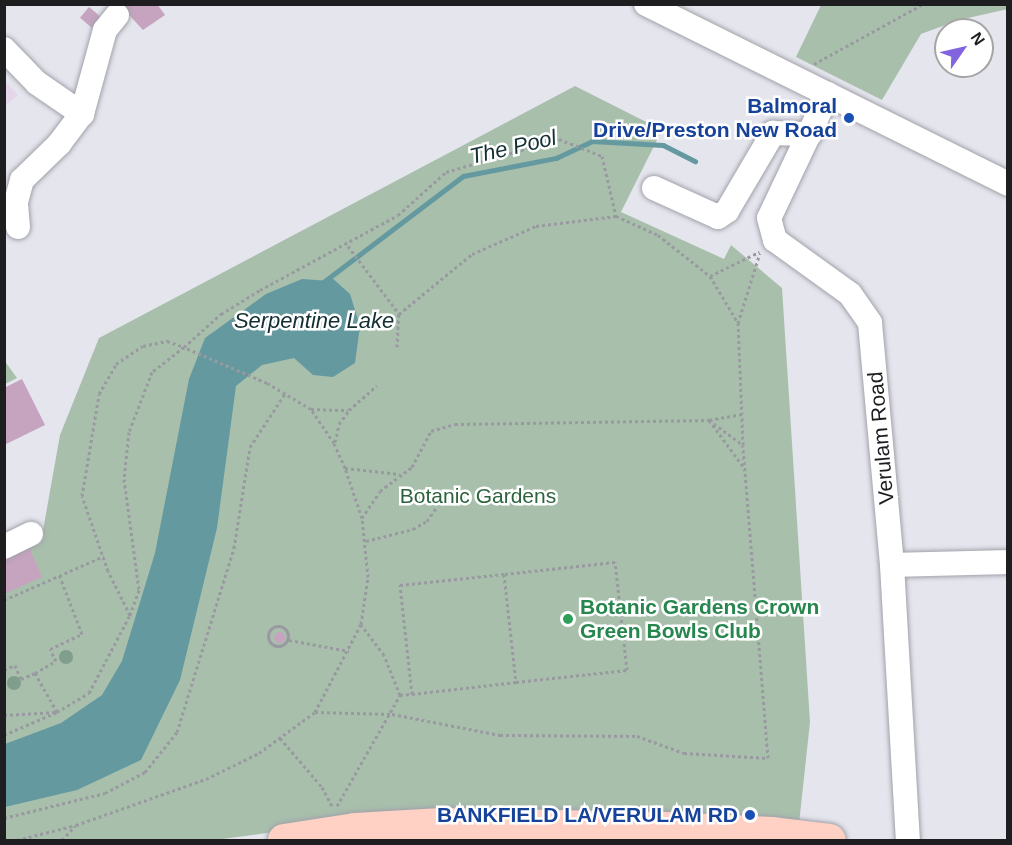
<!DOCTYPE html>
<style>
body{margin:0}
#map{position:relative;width:1012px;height:845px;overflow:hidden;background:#e4e5ed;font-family:Helvetica,sans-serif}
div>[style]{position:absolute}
.education>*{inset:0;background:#e5d6e9}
.green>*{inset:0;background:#a8bfac}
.water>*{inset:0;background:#6499a0}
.stream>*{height:5px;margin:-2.5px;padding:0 2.5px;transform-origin:2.5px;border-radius:2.5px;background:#6499a0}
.building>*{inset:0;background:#c6a3bf;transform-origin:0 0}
.round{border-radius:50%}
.path>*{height:3px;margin-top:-1.5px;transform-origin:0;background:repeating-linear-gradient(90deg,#999aa0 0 3px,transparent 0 6px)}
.path>.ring{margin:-1.5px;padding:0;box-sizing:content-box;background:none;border:3px solid #999aa0;border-radius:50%}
.roads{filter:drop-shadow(0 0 2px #a1a2aa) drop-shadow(0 0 2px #a1a2aa)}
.minor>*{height:24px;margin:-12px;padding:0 12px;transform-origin:12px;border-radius:12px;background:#fff}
.major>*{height:32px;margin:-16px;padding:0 16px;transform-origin:16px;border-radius:16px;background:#fed1c4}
.trees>*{width:14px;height:14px;margin:-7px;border-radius:50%;background:#7f9e8c}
.dots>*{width:16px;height:16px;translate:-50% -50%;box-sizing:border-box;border:3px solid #fff;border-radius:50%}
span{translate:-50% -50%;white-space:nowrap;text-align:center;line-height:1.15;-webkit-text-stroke:5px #fff;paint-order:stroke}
.transit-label{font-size:21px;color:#164399;font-weight:700}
.right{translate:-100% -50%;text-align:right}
.street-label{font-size:21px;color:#1e1e21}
.park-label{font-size:21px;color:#2c633c}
.leisure-label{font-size:21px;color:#27864d;font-weight:700}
.left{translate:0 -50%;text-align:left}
.water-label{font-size:22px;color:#132f33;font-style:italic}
.frame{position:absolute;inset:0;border:6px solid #1e1e21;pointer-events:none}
.north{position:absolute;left:934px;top:18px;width:60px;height:60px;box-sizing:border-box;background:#fff;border:2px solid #a5a5a6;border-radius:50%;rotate:56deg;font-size:16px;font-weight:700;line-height:24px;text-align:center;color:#1e1e21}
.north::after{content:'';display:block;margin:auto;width:21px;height:27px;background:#8364df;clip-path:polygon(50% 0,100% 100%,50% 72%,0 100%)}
</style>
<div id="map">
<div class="education">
<div style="clip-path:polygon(4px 80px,18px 95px,5px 106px,4px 106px)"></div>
</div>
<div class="green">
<div style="clip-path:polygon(821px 5px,1007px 4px,1008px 9px,959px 20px,921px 34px,882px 100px,796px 57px)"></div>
<div style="clip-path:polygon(575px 86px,662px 130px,621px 212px,724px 259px,731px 245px,782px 288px,810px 722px,799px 824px,415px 813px,215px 840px,5px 840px,4px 553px,42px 536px,60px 435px,99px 338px)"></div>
<div style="clip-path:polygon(4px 360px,17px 378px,5px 384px,4px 384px)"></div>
</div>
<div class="water">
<div style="clip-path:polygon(331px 277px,350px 294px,360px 326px,355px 363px,333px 377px,313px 375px,294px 358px,262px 365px,236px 386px,217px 528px,180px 680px,141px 760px,77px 790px,5px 807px,5px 744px,61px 723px,102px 695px,122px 661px,155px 553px,189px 379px,205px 338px,266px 294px,302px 279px,330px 281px)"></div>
</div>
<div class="stream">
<div style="left:322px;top:283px;width:177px;rotate:-37.2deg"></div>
<div style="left:463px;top:176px;width:95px;rotate:-11deg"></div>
<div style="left:556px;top:158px;width:40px;rotate:-25deg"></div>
<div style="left:592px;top:141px;width:71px;rotate:3.2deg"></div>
<div style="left:663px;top:145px;width:36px;rotate:27deg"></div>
</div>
<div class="building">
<div style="clip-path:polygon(119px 4px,157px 4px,165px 15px,143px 30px)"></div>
<div style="left:89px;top:7px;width:17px;height:14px;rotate:40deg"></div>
<div style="clip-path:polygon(22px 379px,45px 425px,4px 445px,4px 388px)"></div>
<div style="clip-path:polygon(28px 545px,42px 577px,4px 594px,4px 556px)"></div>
<div class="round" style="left:273.5px;top:631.5px;width:11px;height:11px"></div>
</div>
<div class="path">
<div style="left:814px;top:64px;width:124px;rotate:-28.8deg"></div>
<div style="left:348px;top:246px;width:85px;rotate:53.1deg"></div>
<div style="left:710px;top:276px;width:55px;rotate:59.2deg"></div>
<div style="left:397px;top:347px;width:33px;rotate:-87deg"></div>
<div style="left:399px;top:314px;width:94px;rotate:-39.4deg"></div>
<div style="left:472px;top:254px;width:70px;rotate:-23.6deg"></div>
<div style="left:536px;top:226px;width:81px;rotate:-7.1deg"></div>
<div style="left:311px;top:409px;width:37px;rotate:2deg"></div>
<div style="left:742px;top:414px;width:34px;rotate:170deg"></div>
<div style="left:709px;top:420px;width:61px;rotate:53.7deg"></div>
<div style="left:335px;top:442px;width:18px;rotate:-77deg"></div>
<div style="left:339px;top:424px;width:17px;rotate:-54deg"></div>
<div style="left:349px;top:410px;width:37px;rotate:-41deg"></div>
<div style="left:345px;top:468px;width:55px;rotate:6.2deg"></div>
<div style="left:362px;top:518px;width:32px;rotate:-56deg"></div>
<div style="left:380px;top:491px;width:40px;rotate:-37deg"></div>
<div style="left:412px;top:467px;width:41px;rotate:-62.2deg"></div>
<div style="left:431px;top:431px;width:25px;rotate:-16deg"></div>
<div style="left:455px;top:424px;width:254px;rotate:-0.9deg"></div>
<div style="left:709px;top:420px;width:42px;rotate:36.3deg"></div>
<div style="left:366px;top:541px;width:49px;rotate:-14.3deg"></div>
<div style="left:413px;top:529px;width:16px;rotate:-30deg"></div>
<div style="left:427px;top:521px;width:16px;rotate:-55deg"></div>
<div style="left:4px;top:600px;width:109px;rotate:-23.7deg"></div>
<div class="ring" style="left:268px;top:626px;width:17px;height:17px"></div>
<div style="left:289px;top:640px;width:61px;rotate:10.4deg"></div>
<div style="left:4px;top:670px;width:12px;rotate:-24deg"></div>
<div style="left:15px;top:665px;width:15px;rotate:67deg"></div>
<div style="left:21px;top:679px;width:15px;rotate:-23deg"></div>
<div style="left:35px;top:673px;width:24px;rotate:-30deg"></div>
<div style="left:56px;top:661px;width:13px;rotate:-117deg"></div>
<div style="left:50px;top:649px;width:35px;rotate:-25deg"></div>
<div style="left:82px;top:634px;width:64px;rotate:-111deg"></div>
<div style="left:412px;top:694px;width:105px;rotate:-6.6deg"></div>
<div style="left:516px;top:682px;width:112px;rotate:-6.2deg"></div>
<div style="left:627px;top:670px;width:109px;rotate:-96.3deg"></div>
<div style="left:615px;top:562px;width:112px;rotate:173.8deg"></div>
<div style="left:504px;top:574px;width:109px;rotate:83.7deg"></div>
<div style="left:400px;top:695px;width:12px;rotate:-5deg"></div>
<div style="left:412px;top:694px;width:110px;rotate:-96.3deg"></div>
<div style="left:400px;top:585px;width:105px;rotate:-6deg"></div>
<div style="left:315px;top:712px;width:77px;rotate:1.5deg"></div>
<div style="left:392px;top:714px;width:110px;rotate:11deg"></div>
<div style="left:500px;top:735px;width:137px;rotate:0.4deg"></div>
<div style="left:637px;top:736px;width:50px;rotate:19.9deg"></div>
<div style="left:684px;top:753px;width:84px;rotate:3.4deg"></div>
<div style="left:768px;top:758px;width:314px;rotate:-94.6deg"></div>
<div style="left:743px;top:445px;width:122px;rotate:-92.3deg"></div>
<div style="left:738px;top:323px;width:73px;rotate:-72.6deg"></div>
<div style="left:4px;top:715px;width:53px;rotate:-3.2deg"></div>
<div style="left:57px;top:712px;width:45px;rotate:-119.4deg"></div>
<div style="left:4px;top:735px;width:58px;rotate:-23.5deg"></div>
<div style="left:57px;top:712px;width:37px;rotate:-31deg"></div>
<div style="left:89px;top:693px;width:88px;rotate:-62.3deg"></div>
<div style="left:130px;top:615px;width:49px;rotate:-116.6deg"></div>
<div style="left:108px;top:571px;width:79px;rotate:-109.1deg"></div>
<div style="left:82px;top:496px;width:103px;rotate:-80.5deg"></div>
<div style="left:99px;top:394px;width:34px;rotate:-60deg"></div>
<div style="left:116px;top:364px;width:32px;rotate:-34deg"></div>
<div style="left:143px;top:346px;width:25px;rotate:-12deg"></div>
<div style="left:167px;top:341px;width:18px;rotate:19deg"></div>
<div style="left:184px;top:347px;width:50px;rotate:-41.7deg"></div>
<div style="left:221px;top:314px;width:46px;rotate:-31.6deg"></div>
<div style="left:260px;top:290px;width:157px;rotate:-28.5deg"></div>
<div style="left:398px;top:215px;width:64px;rotate:-41.9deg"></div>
<div style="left:446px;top:172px;width:118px;rotate:-16.3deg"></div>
<div style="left:559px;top:139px;width:46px;rotate:21.6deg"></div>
<div style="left:602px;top:156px;width:62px;rotate:76.9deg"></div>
<div style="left:616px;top:216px;width:46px;rotate:24.3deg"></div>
<div style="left:658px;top:235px;width:66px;rotate:38.3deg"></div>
<div style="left:710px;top:276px;width:55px;rotate:-26.1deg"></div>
<div style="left:280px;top:738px;width:65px;rotate:49.4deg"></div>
<div style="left:322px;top:787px;width:24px;rotate:62deg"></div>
<div style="left:337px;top:806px;width:128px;rotate:-60.4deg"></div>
<div style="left:400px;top:695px;width:43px;rotate:-111.8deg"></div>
<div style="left:384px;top:655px;width:39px;rotate:-127deg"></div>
<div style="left:4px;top:818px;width:104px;rotate:-13.9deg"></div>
<div style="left:105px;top:793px;width:45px;rotate:-27.7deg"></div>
<div style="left:145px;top:772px;width:51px;rotate:-51.3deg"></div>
<div style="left:177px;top:732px;width:193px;rotate:-72.8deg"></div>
<div style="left:234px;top:548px;width:102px;rotate:-81deg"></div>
<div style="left:250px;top:447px;width:66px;rotate:-56.8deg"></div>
<div style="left:17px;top:840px;width:61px;rotate:-14.3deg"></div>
<div style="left:76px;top:825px;width:138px;rotate:-19.5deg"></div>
<div style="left:206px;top:779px;width:59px;rotate:-26.1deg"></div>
<div style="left:259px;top:753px;width:69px;rotate:-36.2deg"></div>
<div style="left:315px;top:712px;width:99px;rotate:-62.4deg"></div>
<div style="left:361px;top:624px;width:48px;rotate:-81.5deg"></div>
<div style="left:368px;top:577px;width:59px;rotate:-95.8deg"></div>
<div style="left:362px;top:518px;width:53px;rotate:-108.8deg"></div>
<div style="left:345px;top:468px;width:27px;rotate:-114deg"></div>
<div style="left:334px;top:443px;width:41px;rotate:-124.1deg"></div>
<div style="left:311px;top:409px;width:51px;rotate:-149.4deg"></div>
<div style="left:267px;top:383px;width:90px;rotate:-156.6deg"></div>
<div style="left:184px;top:347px;width:41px;rotate:142deg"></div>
<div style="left:152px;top:372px;width:64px;rotate:111deg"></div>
<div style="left:129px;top:432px;width:47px;rotate:96.1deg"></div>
<div style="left:124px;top:479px;width:112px;rotate:82.3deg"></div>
<div style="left:139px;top:590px;width:27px;rotate:110deg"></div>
<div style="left:62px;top:840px;width:19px;rotate:-47deg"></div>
</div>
<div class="roads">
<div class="minor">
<div style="left:646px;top:4px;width:404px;rotate:26.4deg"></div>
<div style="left:4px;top:49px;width:47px;rotate:45.9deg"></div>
<div style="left:37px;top:83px;width:55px;rotate:34.6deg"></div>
<div style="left:828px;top:94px;width:137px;rotate:115.4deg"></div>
<div style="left:769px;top:218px;width:23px;rotate:75deg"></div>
<div style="left:775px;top:240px;width:92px;rotate:35.8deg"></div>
<div style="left:850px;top:294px;width:35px;rotate:55deg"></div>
<div style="left:870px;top:323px;width:243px;rotate:84.8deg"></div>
<div style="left:892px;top:565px;width:275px;rotate:86.7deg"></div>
<div style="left:654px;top:188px;width:70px;rotate:24.4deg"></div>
<div style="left:718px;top:217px;width:11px;rotate:-34deg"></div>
<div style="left:727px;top:211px;width:91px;rotate:-59.5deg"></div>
<div style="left:773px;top:133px;width:37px;rotate:2deg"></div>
<div style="left:18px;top:227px;width:25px;rotate:-95deg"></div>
<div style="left:16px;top:202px;width:23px;rotate:-75deg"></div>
<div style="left:22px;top:180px;width:52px;rotate:-44.2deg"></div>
<div style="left:59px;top:144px;width:38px;rotate:-53deg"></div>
<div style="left:82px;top:114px;width:87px;rotate:-74.7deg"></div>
<div style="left:105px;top:30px;width:19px;rotate:-51deg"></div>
<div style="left:4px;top:547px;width:30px;rotate:-26deg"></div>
<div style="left:892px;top:565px;width:116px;rotate:-1.5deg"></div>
</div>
<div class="major">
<div style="left:284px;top:840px;width:72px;rotate:-8.8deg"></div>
<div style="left:355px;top:829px;width:87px;rotate:-3.3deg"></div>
<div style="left:442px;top:824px;width:225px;rotate:1deg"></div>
<div style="left:667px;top:828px;width:105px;rotate:2.7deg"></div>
<div style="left:772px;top:833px;width:58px;rotate:6.9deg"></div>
</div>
</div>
<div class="trees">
<div style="left:66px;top:657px"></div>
<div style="left:14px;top:683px"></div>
</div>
<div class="dots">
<div style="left:849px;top:118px;background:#1a4fb4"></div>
<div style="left:568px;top:619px;background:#2e9e5b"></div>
<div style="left:750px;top:815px;background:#1a4fb4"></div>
</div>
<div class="transit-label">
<span class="right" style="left:837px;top:118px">Balmoral<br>Drive/Preston New Road</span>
<span class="right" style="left:738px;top:815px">BANKFIELD LA/VERULAM RD</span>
</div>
<div class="street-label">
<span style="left:881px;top:438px;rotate:-95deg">Verulam Road</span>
</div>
<div class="park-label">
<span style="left:478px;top:496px">Botanic Gardens</span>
</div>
<div class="leisure-label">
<span class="left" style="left:580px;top:619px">Botanic Gardens Crown<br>Green Bowls Club</span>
</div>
<div class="water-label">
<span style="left:513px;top:147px;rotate:-13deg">The Pool</span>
<span style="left:314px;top:321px">Serpentine Lake</span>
</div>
<div class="frame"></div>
<div class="north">N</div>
</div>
